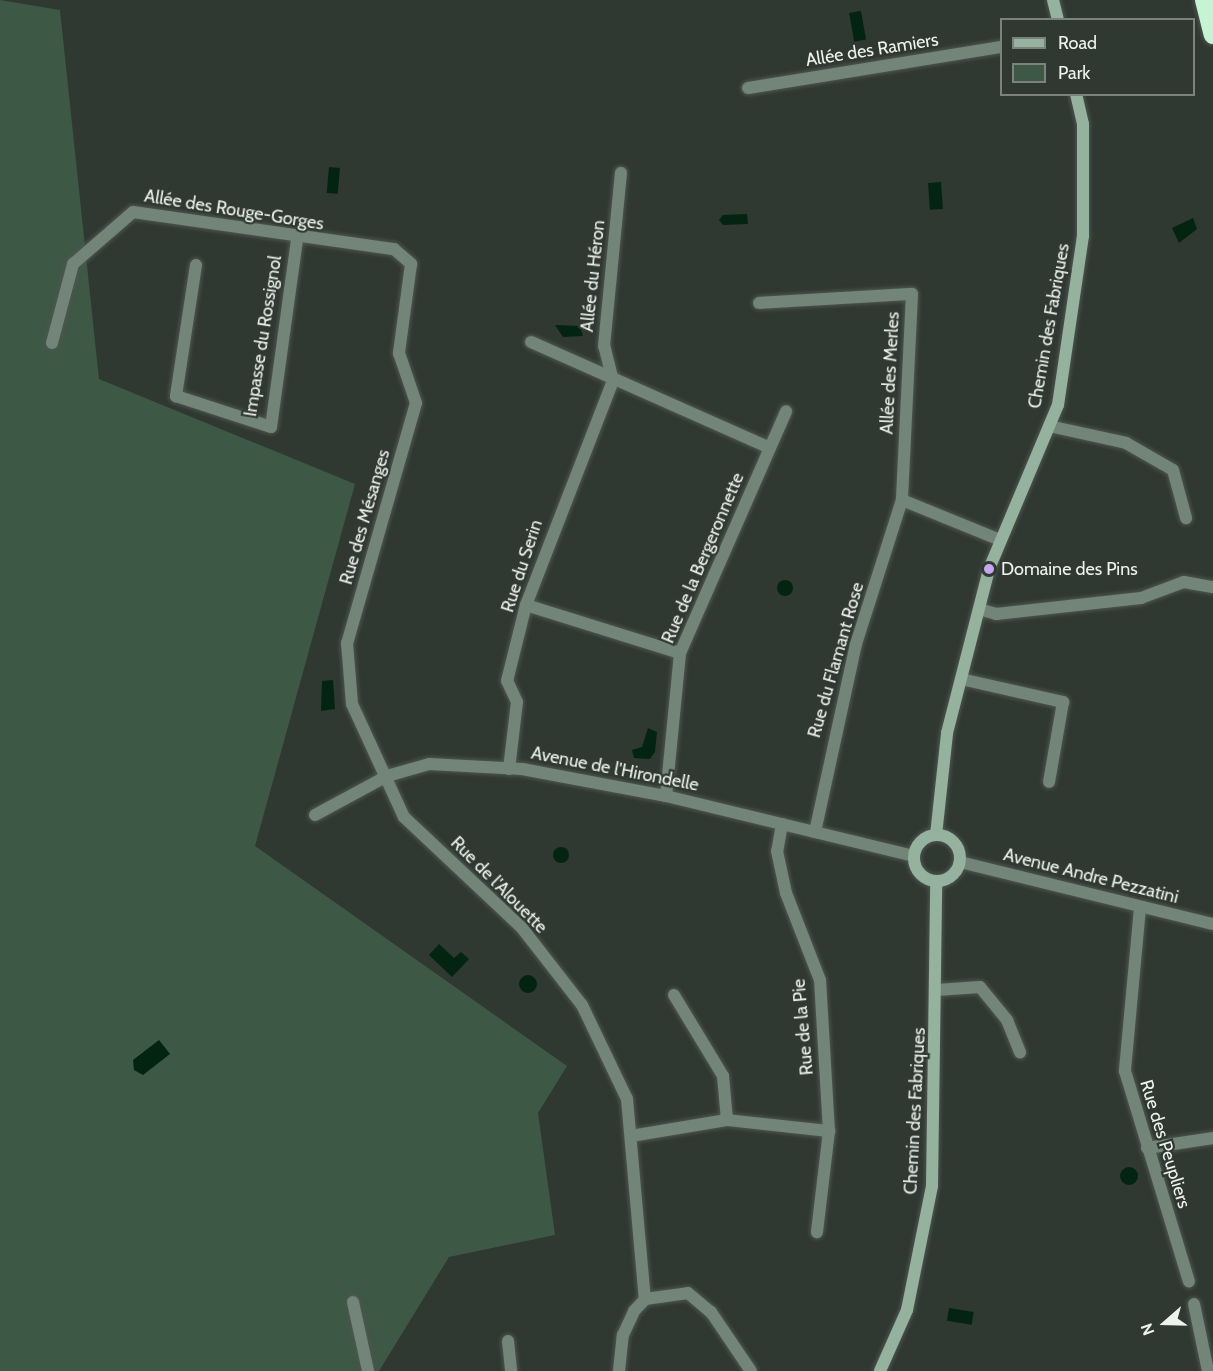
<!DOCTYPE html>
<meta charset="utf-8">
<style>
body{margin:0}
#map{position:relative;width:1213px;height:1371px;overflow:hidden;background:#303832;font-family:Cabin,sans-serif}
div>[style]{position:absolute}
.green>*{inset:0;background:#3e5846}
.water>*{inset:0;background:#042412;transform-origin:0 0}
.round{border-radius:50%}
.roads{filter:drop-shadow(0 0 2px #4e5650) drop-shadow(0 0 2px #4e5650)}
.street>*{height:12px;margin:-6px;padding:0 6px;transform-origin:6px;border-radius:6px;background:#728578}
.secondary>*{height:12px;margin:-6px;padding:0 6px;transform-origin:6px;border-radius:6px;background:#94b29d}
.secondary>.ring{margin:-6px;padding:0;box-sizing:content-box;background:none;border:12px solid #94b29d;border-radius:50%}
.highway>*{height:18px;margin:-9px;padding:0 9px;transform-origin:9px;border-radius:9px;background:#c5f3d3}
.dots>*{width:16px;height:16px;translate:-50% -50%;box-sizing:border-box;border:3px solid #303832;border-radius:50%}
span{translate:-50% -50%;white-space:nowrap;text-align:center;line-height:1.15;-webkit-text-stroke:4.5px #303832;paint-order:stroke}
.street-label{font-size:18px;color:#edf2ee}
.poi-label{font-size:18px;color:#edf2ee}
.left{translate:0 -50%;text-align:left}
.legend{position:absolute;left:1000px;top:18px;width:195px;height:78px;box-sizing:border-box;background:#303832;border:2px solid #7c827d;margin:0;padding:8px 10px;list-style:none;font-size:18px;color:#edf2ee}
.legend li{display:flex;align-items:center;gap:12px;height:30px}
.legend b{width:30px;border:2px solid #7c827d}
.north{position:absolute;left:1135px;top:1293px;width:60px;height:60px;-webkit-text-stroke:4px #303832;paint-order:stroke;rotate:250deg;font-size:16px;font-weight:700;line-height:24px;text-align:center;color:#edf2ee}
.north::after{content:'';display:block;margin:auto;width:21px;height:27px;background:#edf2ee;clip-path:polygon(50% 0,100% 100%,50% 72%,0 100%)}
</style>
<div id="map">
<div class="green">
<div style="clip-path:polygon(0 0,60px 10px,99px 379px,355px 484px,255px 846px,567px 1066px,538px 1113px,555px 1235px,449px 1257px,379px 1371px,0 1371px)"></div>
</div>
<div class="water">
<div style="left:861px;top:11px;width:29px;height:12px;rotate:80deg"></div>
<div style="left:329px;top:167px;width:11px;height:26px;rotate:5deg"></div>
<div style="left:941px;top:182px;width:27px;height:13px;rotate:86deg"></div>
<div style="clip-path:polygon(747px 214px,748px 224px,723px 225px,719px 220px,723px 215px)"></div>
<div style="clip-path:polygon(1193px 218px,1197px 229px,1179px 243px,1172px 228px)"></div>
<div style="clip-path:polygon(555px 325px,580px 326px,583px 336px,563px 337px)"></div>
<div class="round" style="left:777px;top:580px;width:16px;height:16px"></div>
<div style="clip-path:polygon(333px 680px,335px 709px,321px 711px,322px 681px)"></div>
<div style="clip-path:polygon(648px 728px,657px 732px,655px 752px,650px 759px,634px 758px,632px 750px,642px 747px)"></div>
<div class="round" style="left:553px;top:847px;width:16px;height:16px"></div>
<div style="clip-path:polygon(439px 944px,454px 958px,461px 952px,469px 959px,452px 977px,429px 955px)"></div>
<div class="round" style="left:519px;top:975px;width:18px;height:18px"></div>
<div style="clip-path:polygon(159px 1040px,170px 1054px,143px 1075px,134px 1070px,133px 1060px)"></div>
<div class="round" style="left:1120px;top:1167px;width:18px;height:18px"></div>
<div style="left:949px;top:1308px;width:25px;height:13px;rotate:9deg"></div>
</div>
<div class="roads">
<div class="street">
<div style="left:748px;top:88px;width:257px;rotate:-9.2deg"></div>
<div style="left:196px;top:265px;width:133px;rotate:98.7deg"></div>
<div style="left:176px;top:396px;width:100px;rotate:18.1deg"></div>
<div style="left:271px;top:427px;width:190px;rotate:-82.1deg"></div>
<div style="left:759px;top:303px;width:153px;rotate:-3.4deg"></div>
<div style="left:912px;top:294px;width:206px;rotate:92.8deg"></div>
<div style="left:902px;top:500px;width:106px;rotate:22.2deg"></div>
<div style="left:531px;top:342px;width:261px;rotate:23.9deg"></div>
<div style="left:52px;top:343px;width:82px;rotate:-75.1deg"></div>
<div style="left:73px;top:264px;width:79px;rotate:-40.9deg"></div>
<div style="left:133px;top:212px;width:264px;rotate:8.1deg"></div>
<div style="left:394px;top:249px;width:23px;rotate:41deg"></div>
<div style="left:411px;top:264px;width:90px;rotate:97.7deg"></div>
<div style="left:399px;top:353px;width:53px;rotate:71.2deg"></div>
<div style="left:416px;top:403px;width:250px;rotate:106deg"></div>
<div style="left:347px;top:643px;width:61px;rotate:85.3deg"></div>
<div style="left:352px;top:704px;width:124px;rotate:65.3deg"></div>
<div style="left:404px;top:817px;width:162px;rotate:43.2deg"></div>
<div style="left:522px;top:928px;width:98px;rotate:52.1deg"></div>
<div style="left:582px;top:1005px;width:104px;rotate:64.4deg"></div>
<div style="left:627px;top:1099px;width:201px;rotate:84.9deg"></div>
<div style="left:1049px;top:426px;width:79px;rotate:12.4deg"></div>
<div style="left:1126px;top:443px;width:54px;rotate:29.9deg"></div>
<div style="left:1173px;top:470px;width:50px;rotate:74.8deg"></div>
<div style="left:526px;top:605px;width:161px;rotate:17.3deg"></div>
<div style="left:979px;top:609px;width:18px;rotate:16deg"></div>
<div style="left:996px;top:614px;width:146px;rotate:-6.3deg"></div>
<div style="left:1141px;top:598px;width:46px;rotate:-20.4deg"></div>
<div style="left:1184px;top:582px;width:29px;rotate:10deg"></div>
<div style="left:961px;top:679px;width:105px;rotate:12.7deg"></div>
<div style="left:1063px;top:702px;width:81px;rotate:99.9deg"></div>
<div style="left:509px;top:769px;width:67px;rotate:-83.2deg"></div>
<div style="left:517px;top:702px;width:23px;rotate:-115deg"></div>
<div style="left:507px;top:681px;width:78px;rotate:-76deg"></div>
<div style="left:526px;top:605px;width:240px;rotate:-68.8deg"></div>
<div style="left:613px;top:381px;width:36px;rotate:-104deg"></div>
<div style="left:604px;top:346px;width:174px;rotate:-84.4deg"></div>
<div style="left:666px;top:796px;width:144px;rotate:-84.4deg"></div>
<div style="left:680px;top:653px;width:264px;rotate:-66.3deg"></div>
<div style="left:315px;top:815px;width:82px;rotate:-28.4deg"></div>
<div style="left:387px;top:776px;width:44px;rotate:-15.9deg"></div>
<div style="left:429px;top:764px;width:93px;rotate:3.1deg"></div>
<div style="left:522px;top:769px;width:147px;rotate:10.6deg"></div>
<div style="left:666px;top:796px;width:255px;rotate:13.6deg"></div>
<div style="left:782px;top:824px;width:27px;rotate:100deg"></div>
<div style="left:777px;top:851px;width:43px;rotate:77.9deg"></div>
<div style="left:786px;top:893px;width:93px;rotate:68.7deg"></div>
<div style="left:820px;top:980px;width:151px;rotate:86.6deg"></div>
<div style="left:829px;top:1131px;width:102px;rotate:96.8deg"></div>
<div style="left:815px;top:832px;width:192px;rotate:-77.7deg"></div>
<div style="left:856px;top:644px;width:151px;rotate:-72.3deg"></div>
<div style="left:960px;top:862px;width:260px;rotate:13.8deg"></div>
<div style="left:1140px;top:908px;width:164px;rotate:95.3deg"></div>
<div style="left:1125px;top:1071px;width:220px;rotate:73.1deg"></div>
<div style="left:937px;top:990px;width:43px;rotate:-4deg"></div>
<div style="left:980px;top:987px;width:43px;rotate:50.7deg"></div>
<div style="left:1007px;top:1020px;width:35px;rotate:68deg"></div>
<div style="left:674px;top:995px;width:95px;rotate:58.8deg"></div>
<div style="left:723px;top:1076px;width:44px;rotate:84.8deg"></div>
<div style="left:631px;top:1136px;width:97px;rotate:-9.5deg"></div>
<div style="left:727px;top:1120px;width:103px;rotate:6.2deg"></div>
<div style="left:1147px;top:1148px;width:67px;rotate:-8.6deg"></div>
<div style="left:353px;top:1302px;width:71px;rotate:77.7deg"></div>
<div style="left:1194px;top:1304px;width:68px;rotate:78.2deg"></div>
<div style="left:508px;top:1341px;width:30px;rotate:84deg"></div>
<div style="left:619px;top:1371px;width:36px;rotate:-84deg"></div>
<div style="left:623px;top:1335px;width:26px;rotate:-65deg"></div>
<div style="left:634px;top:1311px;width:16px;rotate:-47deg"></div>
<div style="left:645px;top:1299px;width:43px;rotate:-7.9deg"></div>
<div style="left:688px;top:1293px;width:30px;rotate:40deg"></div>
<div style="left:711px;top:1312px;width:71px;rotate:55.9deg"></div>
</div>
<div class="secondary">
<div style="left:1053px;top:0;width:21px;rotate:76deg"></div>
<div style="left:936px;top:835px;width:103px;rotate:-83.8deg"></div>
<div style="left:947px;top:733px;width:169px;rotate:-75.6deg"></div>
<div style="left:989px;top:569px;width:178px;rotate:-67.2deg"></div>
<div style="left:1058px;top:405px;width:171px;rotate:-81.6deg"></div>
<div style="left:1083px;top:236px;width:112px;rotate:-90deg"></div>
<div style="left:1083px;top:124px;width:31px;rotate:-103deg"></div>
<div class="ring" style="left:914px;top:835px;width:34px;height:34px"></div>
<div style="left:880px;top:1371px;width:67px;rotate:-66.1deg"></div>
<div style="left:907px;top:1310px;width:126px;rotate:-78.6deg"></div>
<div style="left:932px;top:1186px;width:305px;rotate:-89.2deg"></div>
</div>
<div class="highway">
<div style="left:1204px;top:0;width:36px;rotate:76deg"></div>
</div>
</div>
<div class="dots">
<div style="left:989px;top:569px;background:#c7a6ef"></div>
</div>
<div class="street-label">
<span style="left:872px;top:50px;rotate:-9deg">Allée des Ramiers</span>
<span style="left:234px;top:210px;rotate:9deg">Allée des Rouge-Gorges</span>
<span style="left:593px;top:276px;rotate:-84deg">Allée du Héron</span>
<span style="left:1049px;top:326px;rotate:-80deg">Chemin des Fabriques</span>
<span style="left:263px;top:336px;rotate:-81deg">Impasse du Rossignol</span>
<span style="left:890px;top:373px;rotate:-87deg">Allée des Merles</span>
<span style="left:365px;top:517px;rotate:-74deg">Rue des Mésanges</span>
<span style="left:703px;top:558px;rotate:-67deg">Rue de la Bergeronnette</span>
<span style="left:522px;top:566px;rotate:-72deg">Rue du Serin</span>
<span style="left:836px;top:660px;rotate:-74deg">Rue du Flamant Rose</span>
<span style="left:615px;top:769px;rotate:11deg">Avenue de l'Hirondelle</span>
<span style="left:1091px;top:876px;rotate:14deg">Avenue Andre Pezzatini</span>
<span style="left:499px;top:885px;rotate:45deg">Rue de l'Alouette</span>
<span style="left:803px;top:1027px;rotate:-95deg">Rue de la Pie</span>
<span style="left:915px;top:1111px;rotate:-87deg">Chemin des Fabriques</span>
<span style="left:1165px;top:1144px;rotate:73deg">Rue des Peupliers</span>
</div>
<div class="poi-label">
<span class="left" style="left:1001px;top:569px">Domaine des Pins</span>
</div>
<ul class="legend">
<li><b style="height:8px;background:#94b29d"></b>Road</li>
<li><b style="height:16px;background:#3e5846"></b>Park</li>
</ul>
<div class="north">N</div>
</div>
